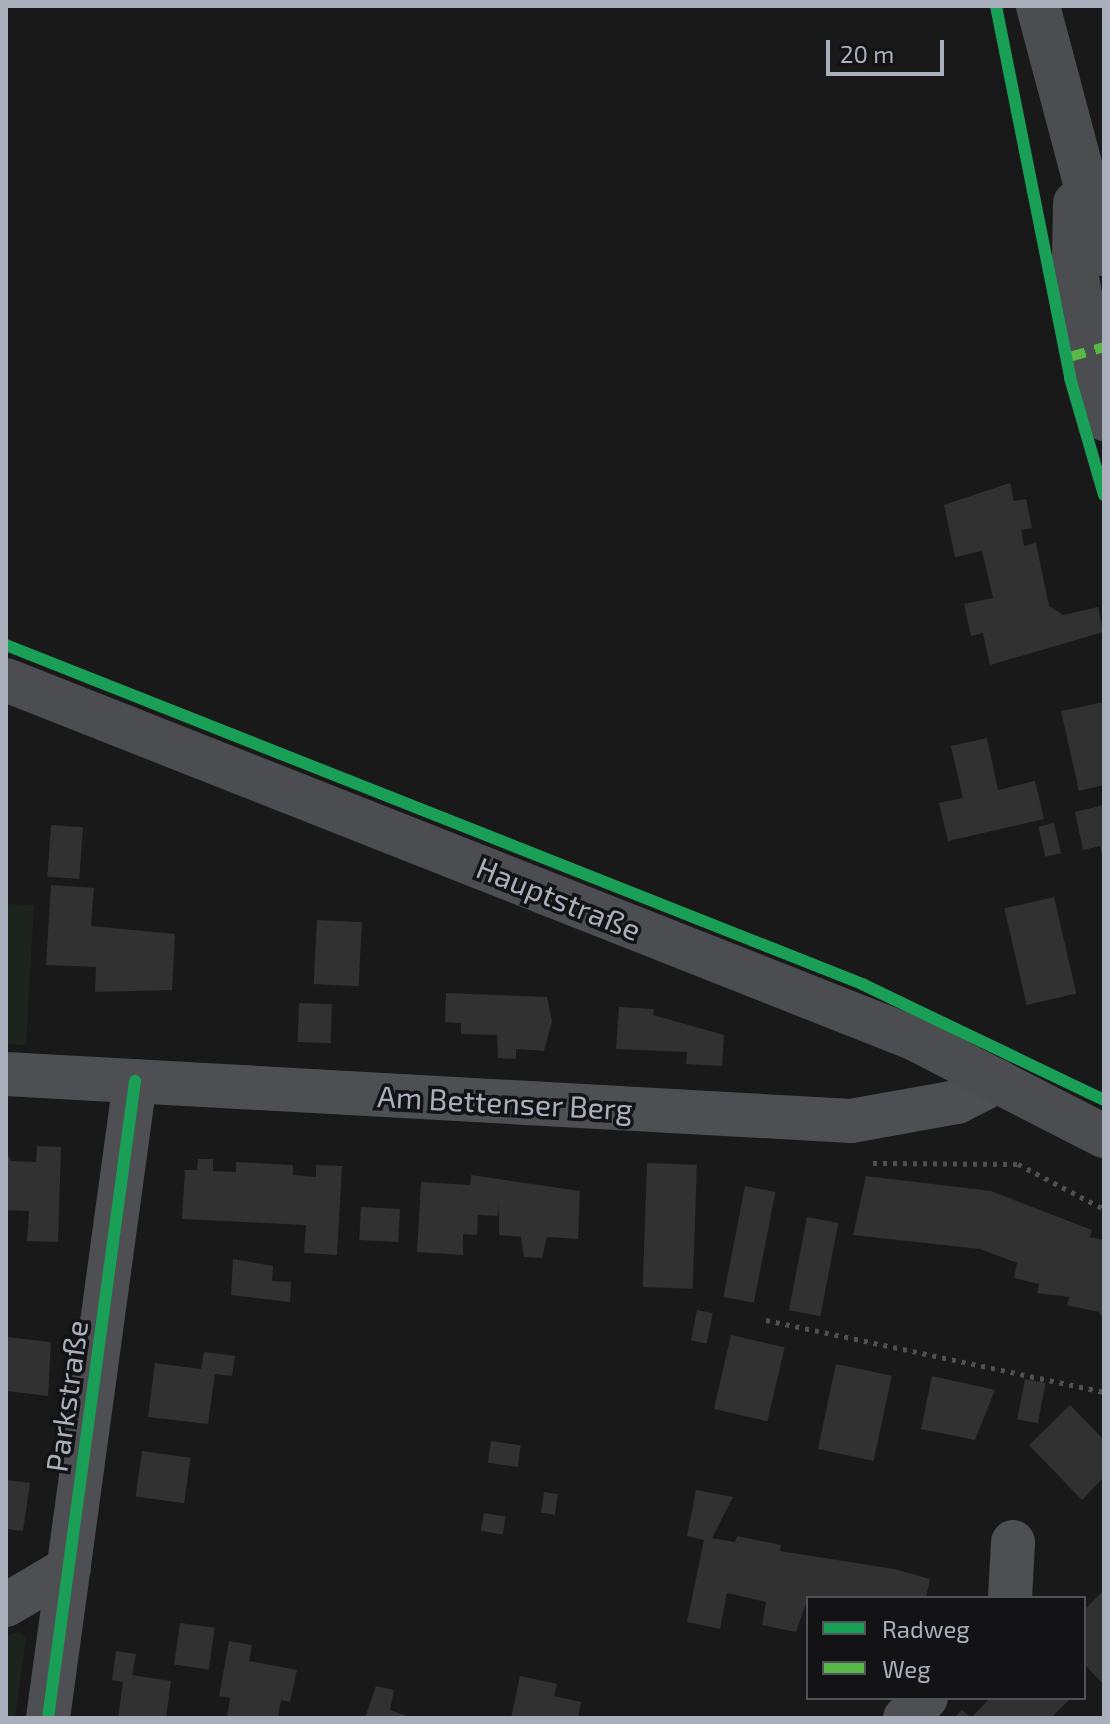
<!DOCTYPE html>
<meta charset="utf-8">
<style>
body{margin:0}
#map{position:relative;width:1110px;height:1724px;overflow:hidden;background:#19191a;font-family:"Exo 2",sans-serif}
div>[style]{position:absolute}
.green>*{inset:0;background:#1d241e}
.building>*{inset:0;background:#313132;transform-origin:0 0}
.path>*{height:5px;margin-top:-2.5px;transform-origin:0;background:repeating-linear-gradient(90deg,#4f5054 0 4px,transparent 0 10px)}
.street>*{height:44px;margin:-22px;padding:0 22px;transform-origin:22px;border-radius:22px;background:#4d4f53}
.secondary>*{height:44px;margin:-22px;padding:0 22px;transform-origin:22px;border-radius:22px;background:#4c4d51}
.quiet>*{height:10px;margin-top:-5px;transform-origin:0;background:repeating-linear-gradient(90deg,#58b947 0 20px,transparent 0 30px)}
.cycleway>*{height:12px;margin:-6px;padding:0 6px;transform-origin:6px;border-radius:6px;background:#1a9f57}
span{translate:-50% -50%;white-space:nowrap;text-align:center;line-height:1.15;-webkit-text-stroke:7px #131316;paint-order:stroke}
.street-label{font-size:30px;color:#aab0bb}
.frame{position:absolute;inset:0;border:8px solid #aab0bb;pointer-events:none}
.legend{position:absolute;left:806px;top:1596px;width:280px;height:104px;box-sizing:border-box;background:#131316;border:2px solid #4f5258;margin:0;padding:10px 14px;list-style:none;font-size:24px;color:#aab0bb}
.legend li{display:flex;align-items:center;gap:16px;height:40px}
.legend b{width:40px;border:2px solid #4f5258}
.scale{position:absolute;left:826px;top:40px;width:118px;height:36px;box-sizing:border-box;border:4px solid #aab0bb;border-top:0;padding-left:10px;font-size:24px;line-height:28px;white-space:nowrap;color:#aab0bb;-webkit-text-stroke:6px #131316;paint-order:stroke}
</style>
<div id="map">
<div class="green">
<div style="clip-path:polygon(6px 904px,34px 905px,26px 1045px,6px 1044px)"></div>
<div style="clip-path:polygon(19px 1632px,26px 1638px,15px 1718px,6px 1718px,8px 1635px)"></div>
</div>
<div class="building">
<div style="clip-path:polygon(1010px 483px,1014px 501px,1026px 499px,1032px 528px,1021px 530px,1024px 546px,1036px 543px,1049px 606px,1063px 615px,1098px 607px,1103px 632px,990px 665px,983px 633px,971px 636px,964px 604px,993px 598px,982px 551px,955px 557px,944px 505px)"></div>
<div style="clip-path:polygon(1104px 702px,1104px 785px,1079px 791px,1061px 711px)"></div>
<div style="clip-path:polygon(987px 738px,998px 790px,1035px 781px,1044px 819px,948px 841px,939px 803px,963px 798px,951px 746px)"></div>
<div style="clip-path:polygon(1104px 805px,1104px 859px,1103px 859px,1100px 846px,1083px 850px,1075px 812px)"></div>
<div style="left:1054px;top:823px;width:31px;height:16px;rotate:77deg"></div>
<div style="left:51px;top:825px;width:32px;height:52px;rotate:4deg"></div>
<div style="clip-path:polygon(51px 885px,94px 888px,91px 926px,175px 934px,172px 990px,95px 992px,96px 967px,46px 965px)"></div>
<div style="left:1054px;top:897px;width:99px;height:51px;rotate:77deg"></div>
<div style="left:317px;top:920px;width:45px;height:64px;rotate:3deg"></div>
<div style="clip-path:polygon(446px 993px,547px 997px,552px 1021px,544px 1051px,516px 1049px,516px 1059px,498px 1058px,497px 1035px,461px 1034px,461px 1023px,445px 1022px)"></div>
<div style="left:299px;top:1003px;width:33px;height:39px;rotate:2deg"></div>
<div style="clip-path:polygon(619px 1007px,654px 1009px,653px 1015px,724px 1035px,722px 1066px,686px 1064px,687px 1052px,616px 1049px)"></div>
<div style="clip-path:polygon(37px 1146px,61px 1147px,58px 1242px,27px 1241px,29px 1211px,6px 1210px,6px 1150px,11px 1161px,36px 1162px)"></div>
<div style="clip-path:polygon(198px 1159px,213px 1159px,213px 1171px,236px 1172px,236px 1162px,293px 1165px,293px 1175px,316px 1177px,316px 1165px,342px 1166px,337px 1255px,304px 1253px,306px 1225px,182px 1219px,185px 1170px,197px 1170px)"></div>
<div style="left:647px;top:1163px;width:50px;height:124px;rotate:2deg"></div>
<div style="clip-path:polygon(471px 1175px,580px 1191px,578px 1239px,547px 1237px,542px 1258px,524px 1257px,521px 1237px,499px 1235px,499px 1203px,498px 1216px,478px 1215px,477px 1235px,463px 1234px,463px 1255px,417px 1252px,421px 1182px,470px 1185px)"></div>
<div style="clip-path:polygon(866px 1176px,991px 1191px,1092px 1230px,1090px 1237px,1104px 1240px,1104px 1321px,1099px 1312px,1067px 1305px,1069px 1297px,1037px 1293px,1039px 1284px,1014px 1278px,1017px 1263px,980px 1249px,853px 1235px)"></div>
<div style="left:745px;top:1186px;width:31px;height:113px;rotate:11deg"></div>
<div style="left:361px;top:1207px;width:39px;height:33px;rotate:3deg"></div>
<div style="left:807px;top:1217px;width:32px;height:95px;rotate:11deg"></div>
<div style="clip-path:polygon(233px 1259px,273px 1266px,272px 1281px,291px 1282px,290px 1302px,231px 1295px)"></div>
<div style="left:697px;top:1310px;width:16px;height:31px;rotate:11deg"></div>
<div style="left:731px;top:1335px;width:55px;height:76px;rotate:13deg"></div>
<div style="clip-path:polygon(6px 1337px,51px 1342px,48px 1396px,6px 1391px)"></div>
<div style="clip-path:polygon(204px 1352px,235px 1356px,232px 1376px,215px 1374px,208px 1424px,148px 1417px,155px 1363px,201px 1369px)"></div>
<div style="left:836px;top:1364px;width:57px;height:87px;rotate:12deg"></div>
<div style="clip-path:polygon(932px 1376px,995px 1390px,975px 1440px,921px 1429px)"></div>
<div style="left:1025px;top:1379px;width:21px;height:41px;rotate:11deg"></div>
<div style="clip-path:polygon(1070px 1405px,1104px 1440px,1104px 1477px,1082px 1500px,1029px 1445px)"></div>
<div style="left:491px;top:1441px;width:30px;height:22px;rotate:8deg"></div>
<div style="left:142px;top:1451px;width:49px;height:46px;rotate:8deg"></div>
<div style="clip-path:polygon(6px 1480px,30px 1483px,23px 1531px,6px 1529px)"></div>
<div style="clip-path:polygon(696px 1490px,733px 1497px,712px 1538px,735px 1542px,737px 1536px,781px 1545px,780px 1551px,894px 1569px,930px 1579px,926px 1598px,808px 1598px,796px 1632px,762px 1625px,766px 1602px,727px 1593px,720px 1629px,687px 1622px,704px 1540px,687px 1536px)"></div>
<div style="left:544px;top:1492px;width:14px;height:21px;rotate:8deg"></div>
<div style="left:484px;top:1513px;width:22px;height:18px;rotate:10deg"></div>
<div style="clip-path:polygon(1104px 1590px,1104px 1685px,1084px 1664px,1084px 1610px)"></div>
<div style="left:180px;top:1623px;width:35px;height:42px;rotate:8deg"></div>
<div style="clip-path:polygon(229px 1641px,252px 1645px,249px 1661px,297px 1670px,290px 1702px,281px 1700px,278px 1718px,227px 1718px,230px 1698px,219px 1696px)"></div>
<div style="clip-path:polygon(116px 1651px,136px 1654px,132px 1675px,171px 1681px,166px 1718px,118px 1718px,123px 1682px,112px 1680px)"></div>
<div style="clip-path:polygon(520px 1676px,557px 1684px,554px 1696px,581px 1702px,578px 1718px,511px 1718px)"></div>
<div style="clip-path:polygon(376px 1686px,394px 1690px,390px 1710px,412px 1718px,365px 1718px)"></div>
<div style="clip-path:polygon(990px 1698px,1071px 1698px,1051px 1718px,954px 1718px,962px 1710px,971px 1718px)"></div>
</div>
<div class="path">
<div style="left:873px;top:1163px;width:145px;rotate:0.4deg"></div>
<div style="left:1018px;top:1164px;width:97px;rotate:27.6deg"></div>
<div style="left:766px;top:1320px;width:346px;rotate:12deg"></div>
</div>
<div class="street">
<div style="left:6px;top:1074px;width:846px;rotate:3.18deg"></div>
<div style="left:851px;top:1121px;width:108px;rotate:-10.2deg"></div>
<div style="left:957px;top:1102px;width:46px;rotate:-27.1deg"></div>
<div style="left:1010px;top:1598px;width:56px;rotate:-86.9deg"></div>
<div style="left:6px;top:1605px;width:73px;rotate:-30.4deg"></div>
<div style="left:48px;top:1718px;width:643px;rotate:-82.22deg"></div>
<div style="left:905px;top:1718px;width:29px;rotate:-44deg"></div>
</div>
<div class="secondary">
<div style="left:1038px;top:6px;width:257px;rotate:75.1deg"></div>
<div style="left:1075px;top:203px;width:60px;rotate:91deg"></div>
<div style="left:1074px;top:263px;width:159px;rotate:79.1deg"></div>
<div style="left:6px;top:680px;width:975px;rotate:21.54deg"></div>
<div style="left:913px;top:1038px;width:215px;rotate:27.2deg"></div>
</div>
<div class="quiet">
<div style="left:1066px;top:358px;width:40px;rotate:-16deg"></div>
</div>
<div class="cycleway">
<div style="left:996px;top:6px;width:379px;rotate:78.7deg"></div>
<div style="left:1070px;top:378px;width:122px;rotate:73.8deg"></div>
<div style="left:6px;top:645px;width:921px;rotate:21.6deg"></div>
<div style="left:862px;top:984px;width:268px;rotate:25.6deg"></div>
<div style="left:48px;top:1718px;width:643px;rotate:-82.22deg"></div>
</div>
<div class="street-label">
<span style="left:559px;top:898px;rotate:22deg">Hauptstraße</span>
<span style="left:505px;top:1102px;rotate:3deg">Am Bettenser Berg</span>
<span style="left:66px;top:1396px;rotate:-82deg">Parkstraße</span>
</div>
<div class="frame"></div>
<ul class="legend">
<li><b style="height:10px;background:#1a9f57"></b>Radweg</li>
<li><b style="height:10px;background:#58b947"></b>Weg</li>
</ul>
<div class="scale">20 m</div>
</div>
